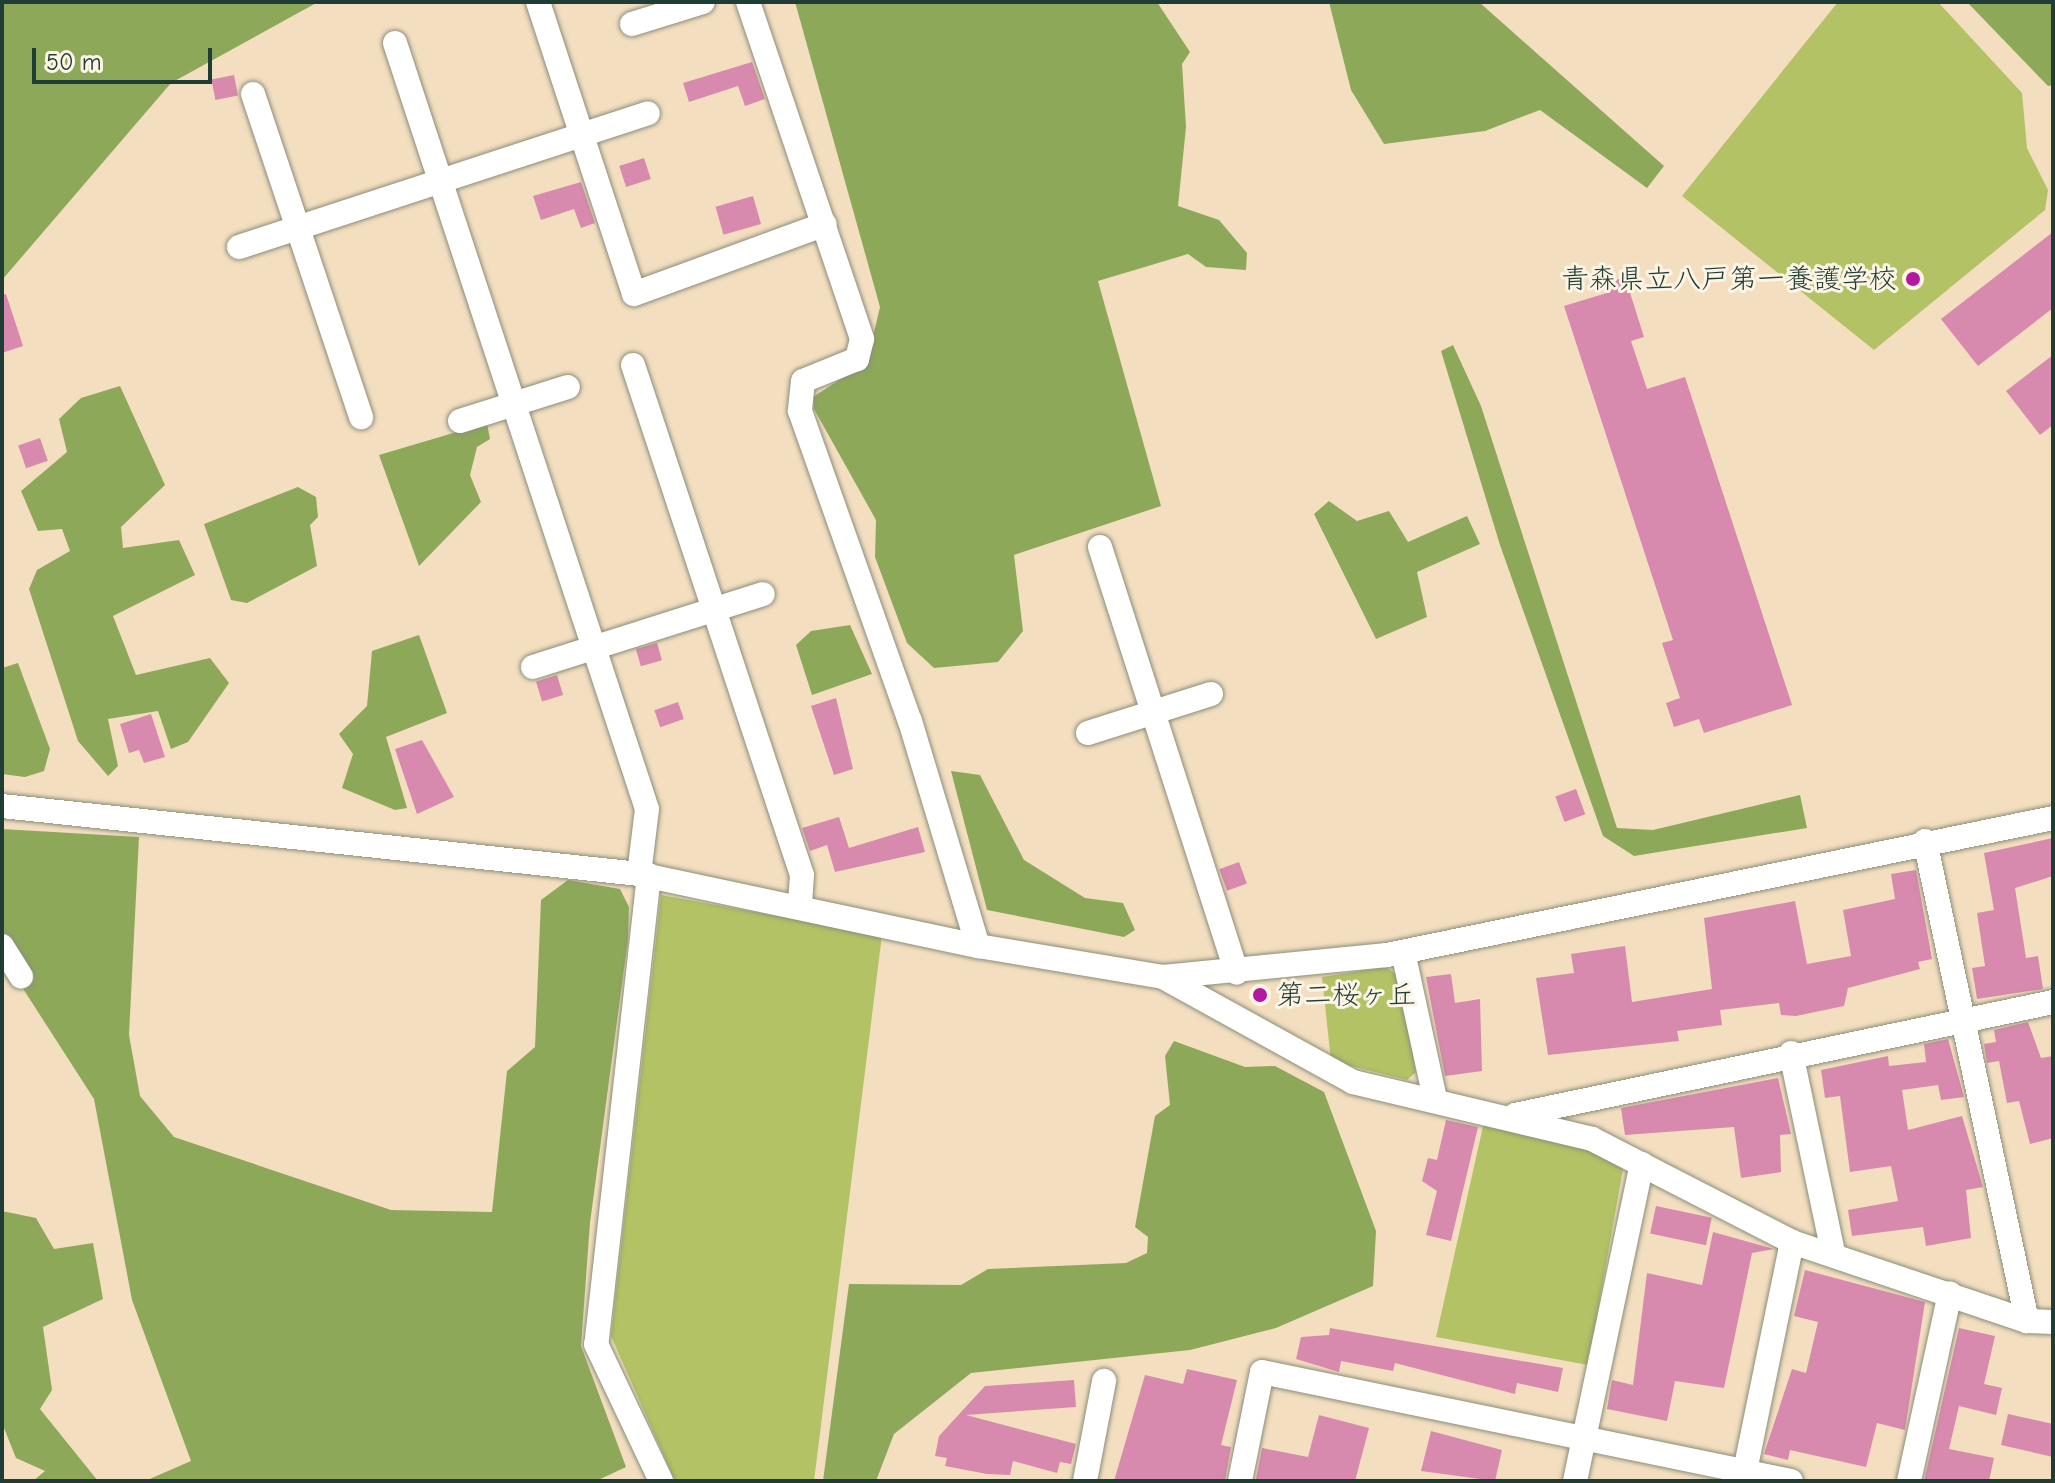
<!DOCTYPE html>
<meta charset="utf-8">
<style>
body{margin:0}
#map{position:relative;width:2055px;height:1483px;overflow:hidden;background:#f4dec0;font-family:"Comic Neue","Klee One",sans-serif}
div>[style]{position:absolute}
.green>*{inset:0;background:#b3c264}
.forest>*{inset:0;background:#8ea85a}
.building>*{inset:0;background:#d78aad;transform-origin:0 0}
.roads{filter:drop-shadow(0 0 2px #8a8e7a) drop-shadow(0 0 2px #8a8e7a)}
.minor>*{height:24px;margin:-12px;padding:0 12px;transform-origin:12px;border-radius:12px;background:#fff}
.dots>*{width:22px;height:22px;translate:-50% -50%;box-sizing:border-box;border:4px solid #fcf5e5;border-radius:50%}
span{translate:-50% -50%;white-space:nowrap;text-align:center;line-height:1.15;-webkit-text-stroke:6px #fcf5e5;paint-order:stroke}
.poi-label{font-size:28px;color:#1f3d34}
.right{translate:-100% -50%;text-align:right}
.left{translate:0 -50%;text-align:left}
.frame{position:absolute;inset:0;border:4px solid #1f3d34;pointer-events:none}
.scale{position:absolute;left:32px;top:48px;width:180px;height:36px;box-sizing:border-box;border:4px solid #1f3d34;border-top:0;padding-left:10px;font-size:24px;line-height:28px;white-space:nowrap;color:#1f3d34;-webkit-text-stroke:6px #fcf5e5;paint-order:stroke}
</style>
<div id="map">
<div class="green">
<div style="clip-path:polygon(1838px 2px,1938px 2px,2022px 93px,2027px 148px,2048px 190px,2045px 210px,1874px 350px,1682px 196px)"></div>
<div style="clip-path:polygon(661px 895px,882px 935px,814px 1481px,675px 1481px,611px 1336px)"></div>
<div style="clip-path:polygon(1386px 967px,1401px 978px,1416px 1072px,1407px 1080px,1331px 1061px,1322px 977px)"></div>
<div style="clip-path:polygon(1484px 1122px,1593px 1151px,1623px 1169px,1588px 1365px,1436px 1337px)"></div>
</div>
<div class="forest">
<div style="clip-path:polygon(2px 2px,318px 2px,171px 83px,2px 280px)"></div>
<div style="clip-path:polygon(795px 2px,1157px 2px,1190px 52px,1182px 64px,1186px 127px,1178px 206px,1219px 220px,1247px 253px,1246px 270px,1206px 267px,1188px 254px,1098px 281px,1161px 506px,1014px 555px,1023px 631px,998px 662px,934px 668px,907px 643px,875px 557px,876px 520px,814px 409px,813px 397px,867px 362px,880px 307px)"></div>
<div style="clip-path:polygon(1329px 2px,1479px 2px,1664px 166px,1647px 188px,1540px 110px,1485px 131px,1384px 144px,1351px 90px)"></div>
<div style="clip-path:polygon(1967px 2px,2053px 2px,2053px 85px,2048px 86px)"></div>
<div style="clip-path:polygon(1453px 345px,1481px 406px,1617px 828px,1653px 830px,1800px 795px,1807px 828px,1634px 856px,1603px 836px,1500px 545px,1441px 351px)"></div>
<div style="clip-path:polygon(120px 386px,165px 485px,121px 527px,123px 548px,179px 540px,195px 575px,113px 616px,136px 675px,210px 658px,229px 683px,188px 742px,171px 749px,158px 711px,108px 719px,118px 766px,108px 776px,78px 741px,29px 589px,37px 570px,70px 551px,62px 529px,38px 531px,21px 491px,67px 452px,59px 419px,81px 398px)"></div>
<div style="clip-path:polygon(487px 423px,490px 439px,477px 447px,470px 475px,481px 502px,419px 566px,379px 455px)"></div>
<div style="clip-path:polygon(298px 487px,316px 497px,318px 517px,310px 525px,317px 566px,247px 603px,231px 600px,204px 524px)"></div>
<div style="clip-path:polygon(1329px 501px,1357px 521px,1389px 511px,1408px 542px,1467px 516px,1480px 544px,1417px 572px,1427px 617px,1376px 639px,1314px 514px)"></div>
<div style="clip-path:polygon(850px 625px,872px 674px,812px 695px,796px 645px,811px 631px)"></div>
<div style="clip-path:polygon(419px 635px,447px 713px,386px 737px,407px 808px,395px 810px,342px 788px,353px 754px,339px 734px,367px 706px,372px 651px)"></div>
<div style="clip-path:polygon(18px 663px,50px 749px,44px 771px,25px 777px,2px 774px,2px 668px)"></div>
<div style="clip-path:polygon(951px 771px,980px 775px,1024px 860px,1085px 898px,1123px 903px,1135px 930px,1124px 937px,987px 910px)"></div>
<div style="clip-path:polygon(2px 829px,139px 837px,129px 1035px,140px 1096px,174px 1137px,391px 1210px,492px 1212px,507px 1071px,535px 1047px,541px 900px,568px 880px,620px 889px,629px 907px,628px 939px,590px 1223px,581px 1346px,626px 1467px,596px 1481px,145px 1481px,191px 1461px,132px 1300px,94px 1099px,2px 956px)"></div>
<div style="clip-path:polygon(1174px 1041px,1245px 1067px,1275px 1066px,1324px 1092px,1376px 1231px,1373px 1286px,1276px 1328px,1190px 1350px,971px 1373px,894px 1434px,876px 1481px,823px 1481px,849px 1284px,961px 1285px,988px 1269px,1126px 1263px,1147px 1253px,1148px 1237px,1135px 1227px,1155px 1116px,1170px 1105px,1165px 1056px)"></div>
<div style="clip-path:polygon(2px 1211px,36px 1218px,54px 1249px,93px 1243px,103px 1299px,43px 1327px,52px 1390px,40px 1409px,98px 1481px,33px 1481px,45px 1471px,16px 1458px,2px 1423px)"></div>
</div>
<div class="building">
<div style="clip-path:polygon(752px 62px,765px 99px,745px 106px,738px 86px,689px 102px,683px 83px)"></div>
<div style="left:234px;top:75px;width:21px;height:23px;rotate:79deg"></div>
<div style="left:644px;top:158px;width:22px;height:26px;rotate:72deg"></div>
<div style="clip-path:polygon(581px 182px,595px 223px,581px 228px,574px 209px,541px 220px,533px 196px)"></div>
<div style="left:753px;top:196px;width:29px;height:39px;rotate:74deg"></div>
<div style="clip-path:polygon(2053px 232px,2053px 308px,1978px 366px,1941px 319px)"></div>
<div style="clip-path:polygon(1625px 277px,1644px 337px,1631px 341px,1647px 389px,1685px 377px,1792px 705px,1704px 733px,1699px 719px,1674px 727px,1666px 703px,1680px 698px,1662px 643px,1673px 640px,1564px 306px,1610px 292px,1607px 283px)"></div>
<div style="clip-path:polygon(6px 294px,23px 346px,2px 353px,2px 295px)"></div>
<div style="clip-path:polygon(2053px 355px,2053px 425px,2040px 435px,2006px 391px)"></div>
<div style="left:40px;top:438px;width:24px;height:23px;rotate:71deg"></div>
<div style="left:657px;top:643px;width:18px;height:22px;rotate:74deg"></div>
<div style="left:557px;top:675px;width:21px;height:22px;rotate:73deg"></div>
<div style="clip-path:polygon(836px 698px,853px 769px,834px 775px,811px 706px)"></div>
<div style="left:678px;top:702px;width:18px;height:25px;rotate:71deg"></div>
<div style="clip-path:polygon(151px 714px,165px 757px,144px 763px,139px 750px,129px 753px,120px 724px)"></div>
<div style="clip-path:polygon(422px 740px,454px 797px,417px 814px,395px 749px)"></div>
<div style="left:1576px;top:789px;width:27px;height:22px;rotate:70deg"></div>
<div style="clip-path:polygon(839px 817px,849px 848px,918px 827px,925px 852px,835px 872px,827px 845px,810px 851px,802px 828px)"></div>
<div style="clip-path:polygon(2053px 838px,2053px 876px,2015px 888px,2026px 958px,2038px 956px,2043px 989px,1977px 999px,1972px 968px,1985px 966px,1977px 913px,1994px 910px,1984px 853px)"></div>
<div style="left:1239px;top:862px;width:23px;height:21px;rotate:70deg"></div>
<div style="clip-path:polygon(1916px 870px,1932px 959px,1918px 962px,1920px 969px,1848px 988px,1844px 1006px,1796px 1016px,1781px 1015px,1779px 1003px,1720px 1010px,1722px 1025px,1677px 1031px,1679px 1041px,1548px 1055px,1536px 978px,1574px 973px,1571px 954px,1625px 946px,1632px 1002px,1712px 989px,1704px 918px,1795px 901px,1807px 964px,1851px 956px,1843px 910px,1895px 899px,1891px 874px)"></div>
<div style="clip-path:polygon(1451px 974px,1455px 1003px,1480px 999px,1482px 1071px,1445px 1076px,1426px 977px)"></div>
<div style="clip-path:polygon(2028px 1022px,2041px 1058px,2053px 1056px,2053px 1138px,2030px 1144px,2019px 1101px,2007px 1103px,1999px 1061px,1987px 1063px,1984px 1044px,1996px 1042px,1994px 1030px)"></div>
<div style="clip-path:polygon(1948px 1039px,1964px 1097px,1941px 1100px,1938px 1085px,1902px 1090px,1908px 1130px,1962px 1116px,1983px 1187px,1966px 1190px,1971px 1238px,1926px 1246px,1923px 1227px,1852px 1236px,1848px 1210px,1898px 1201px,1891px 1166px,1850px 1172px,1840px 1096px,1825px 1098px,1821px 1070px,1888px 1056px,1889px 1066px,1926px 1062px,1924px 1044px)"></div>
<div style="clip-path:polygon(1778px 1078px,1791px 1134px,1780px 1135px,1781px 1172px,1741px 1178px,1734px 1127px,1625px 1135px,1621px 1108px)"></div>
<div style="clip-path:polygon(1446px 1120px,1478px 1127px,1451px 1241px,1426px 1235px,1437px 1191px,1422px 1181px,1428px 1158px,1437px 1160px)"></div>
<div style="left:1656px;top:1206px;width:57px;height:28px;rotate:12deg"></div>
<div style="clip-path:polygon(1713px 1232px,1774px 1249px,1752px 1253px,1724px 1388px,1675px 1381px,1667px 1421px,1607px 1409px,1612px 1380px,1633px 1385px,1647px 1273px,1702px 1285px)"></div>
<div style="clip-path:polygon(1805px 1270px,1925px 1302px,1905px 1430px,1877px 1423px,1866px 1467px,1790px 1450px,1788px 1460px,1764px 1454px,1792px 1369px,1806px 1373px,1818px 1322px,1794px 1316px)"></div>
<div style="clip-path:polygon(1330px 1328px,1563px 1368px,1558px 1392px,1517px 1383px,1515px 1394px,1395px 1363px,1393px 1371px,1341px 1361px,1339px 1372px,1296px 1359px,1301px 1337px,1329px 1335px)"></div>
<div style="clip-path:polygon(1959px 1328px,1995px 1336px,1984px 1384px,2002px 1388px,1996px 1415px,1959px 1406px,1949px 1449px,1994px 1458px,1989px 1481px,1924px 1481px)"></div>
<div style="clip-path:polygon(1187px 1369px,1237px 1380px,1221px 1445px,1231px 1447px,1225px 1481px,1114px 1481px,1145px 1375px,1183px 1384px)"></div>
<div style="clip-path:polygon(1074px 1380px,1076px 1407px,966px 1415px,1076px 1444px,1071px 1464px,1060px 1462px,1057px 1473px,1013px 1461px,1010px 1475px,987px 1474px,945px 1466px,947px 1458px,935px 1456px,939px 1436px,985px 1386px)"></div>
<div style="clip-path:polygon(2008px 1414px,2053px 1424px,2053px 1457px,2001px 1445px)"></div>
<div style="clip-path:polygon(1319px 1415px,1369px 1428px,1355px 1481px,1256px 1479px,1262px 1448px,1308px 1457px)"></div>
<div style="clip-path:polygon(1431px 1431px,1502px 1450px,1495px 1481px,1421px 1471px)"></div>
</div>
<div class="roads">
<div class="minor">
<div style="left:538px;top:2px;width:307px;rotate:71.8deg"></div>
<div style="left:634px;top:294px;width:203px;rotate:-20.1deg"></div>
<div style="left:748px;top:2px;width:356px;rotate:71.3deg"></div>
<div style="left:862px;top:339px;width:21px;rotate:104deg"></div>
<div style="left:857px;top:359px;width:58px;rotate:157.8deg"></div>
<div style="left:803px;top:381px;width:30px;rotate:96deg"></div>
<div style="left:800px;top:411px;width:329px;rotate:70.5deg"></div>
<div style="left:910px;top:721px;width:235px;rotate:73.2deg"></div>
<div style="left:632px;top:24px;width:74px;rotate:-17.2deg"></div>
<div style="left:395px;top:43px;width:806px;rotate:71.79deg"></div>
<div style="left:647px;top:809px;width:65px;rotate:97deg"></div>
<div style="left:253px;top:94px;width:341px;rotate:71.5deg"></div>
<div style="left:239px;top:247px;width:430px;rotate:-18.1deg"></div>
<div style="left:633px;top:365px;width:537px;rotate:71.67deg"></div>
<div style="left:802px;top:875px;width:32px;rotate:94deg"></div>
<div style="left:460px;top:421px;width:113px;rotate:-17.5deg"></div>
<div style="left:1100px;top:547px;width:447px;rotate:72.2deg"></div>
<div style="left:533px;top:667px;width:241px;rotate:-17.6deg"></div>
<div style="left:1088px;top:733px;width:129px;rotate:-17.6deg"></div>
<div style="left:2px;top:806px;width:641px;rotate:6.09deg"></div>
<div style="left:639px;top:874px;width:347px;rotate:12deg"></div>
<div style="left:978px;top:946px;width:188px;rotate:9.5deg"></div>
<div style="left:1163px;top:977px;width:225px;rotate:-5.6deg"></div>
<div style="left:1387px;top:955px;width:680px;rotate:-11.62deg"></div>
<div style="left:1925px;top:841px;width:491px;rotate:78deg"></div>
<div style="left:649px;top:875px;width:472px;rotate:96.4deg"></div>
<div style="left:596px;top:1344px;width:152px;rotate:64.6deg"></div>
<div style="left:2px;top:946px;width:36px;rotate:58deg"></div>
<div style="left:1403px;top:952px;width:150px;rotate:77.7deg"></div>
<div style="left:1163px;top:977px;width:217px;rotate:28.9deg"></div>
<div style="left:1353px;top:1082px;width:246px;rotate:13.4deg"></div>
<div style="left:1592px;top:1139px;width:225px;rotate:27.2deg"></div>
<div style="left:1792px;top:1242px;width:248px;rotate:18.6deg"></div>
<div style="left:2027px;top:1321px;width:26px;rotate:2deg"></div>
<div style="left:1791px;top:1053px;width:203px;rotate:78.1deg"></div>
<div style="left:1515px;top:1115px;width:550px;rotate:-11.86deg"></div>
<div style="left:1745px;top:1471px;width:234px;rotate:-78.4deg"></div>
<div style="left:1085px;top:1481px;width:102px;rotate:-79.2deg"></div>
<div style="left:1240px;top:1481px;width:111px;rotate:-78.6deg"></div>
<div style="left:1262px;top:1372px;width:540px;rotate:11.64deg"></div>
<div style="left:1575px;top:1481px;width:324px;rotate:-78.1deg"></div>
<div style="left:1909px;top:1481px;width:192px;rotate:-77.7deg"></div>
</div>
</div>
<div class="dots">
<div style="left:1913px;top:279px;background:#b5179e"></div>
<div style="left:1260px;top:995px;background:#b5179e"></div>
</div>
<div class="poi-label">
<span class="right" style="left:1897px;top:279px">青森県立八戸第一養護学校</span>
<span class="left" style="left:1276px;top:995px">第二桜ヶ丘</span>
</div>
<div class="frame"></div>
<div class="scale">50 m</div>
</div>
